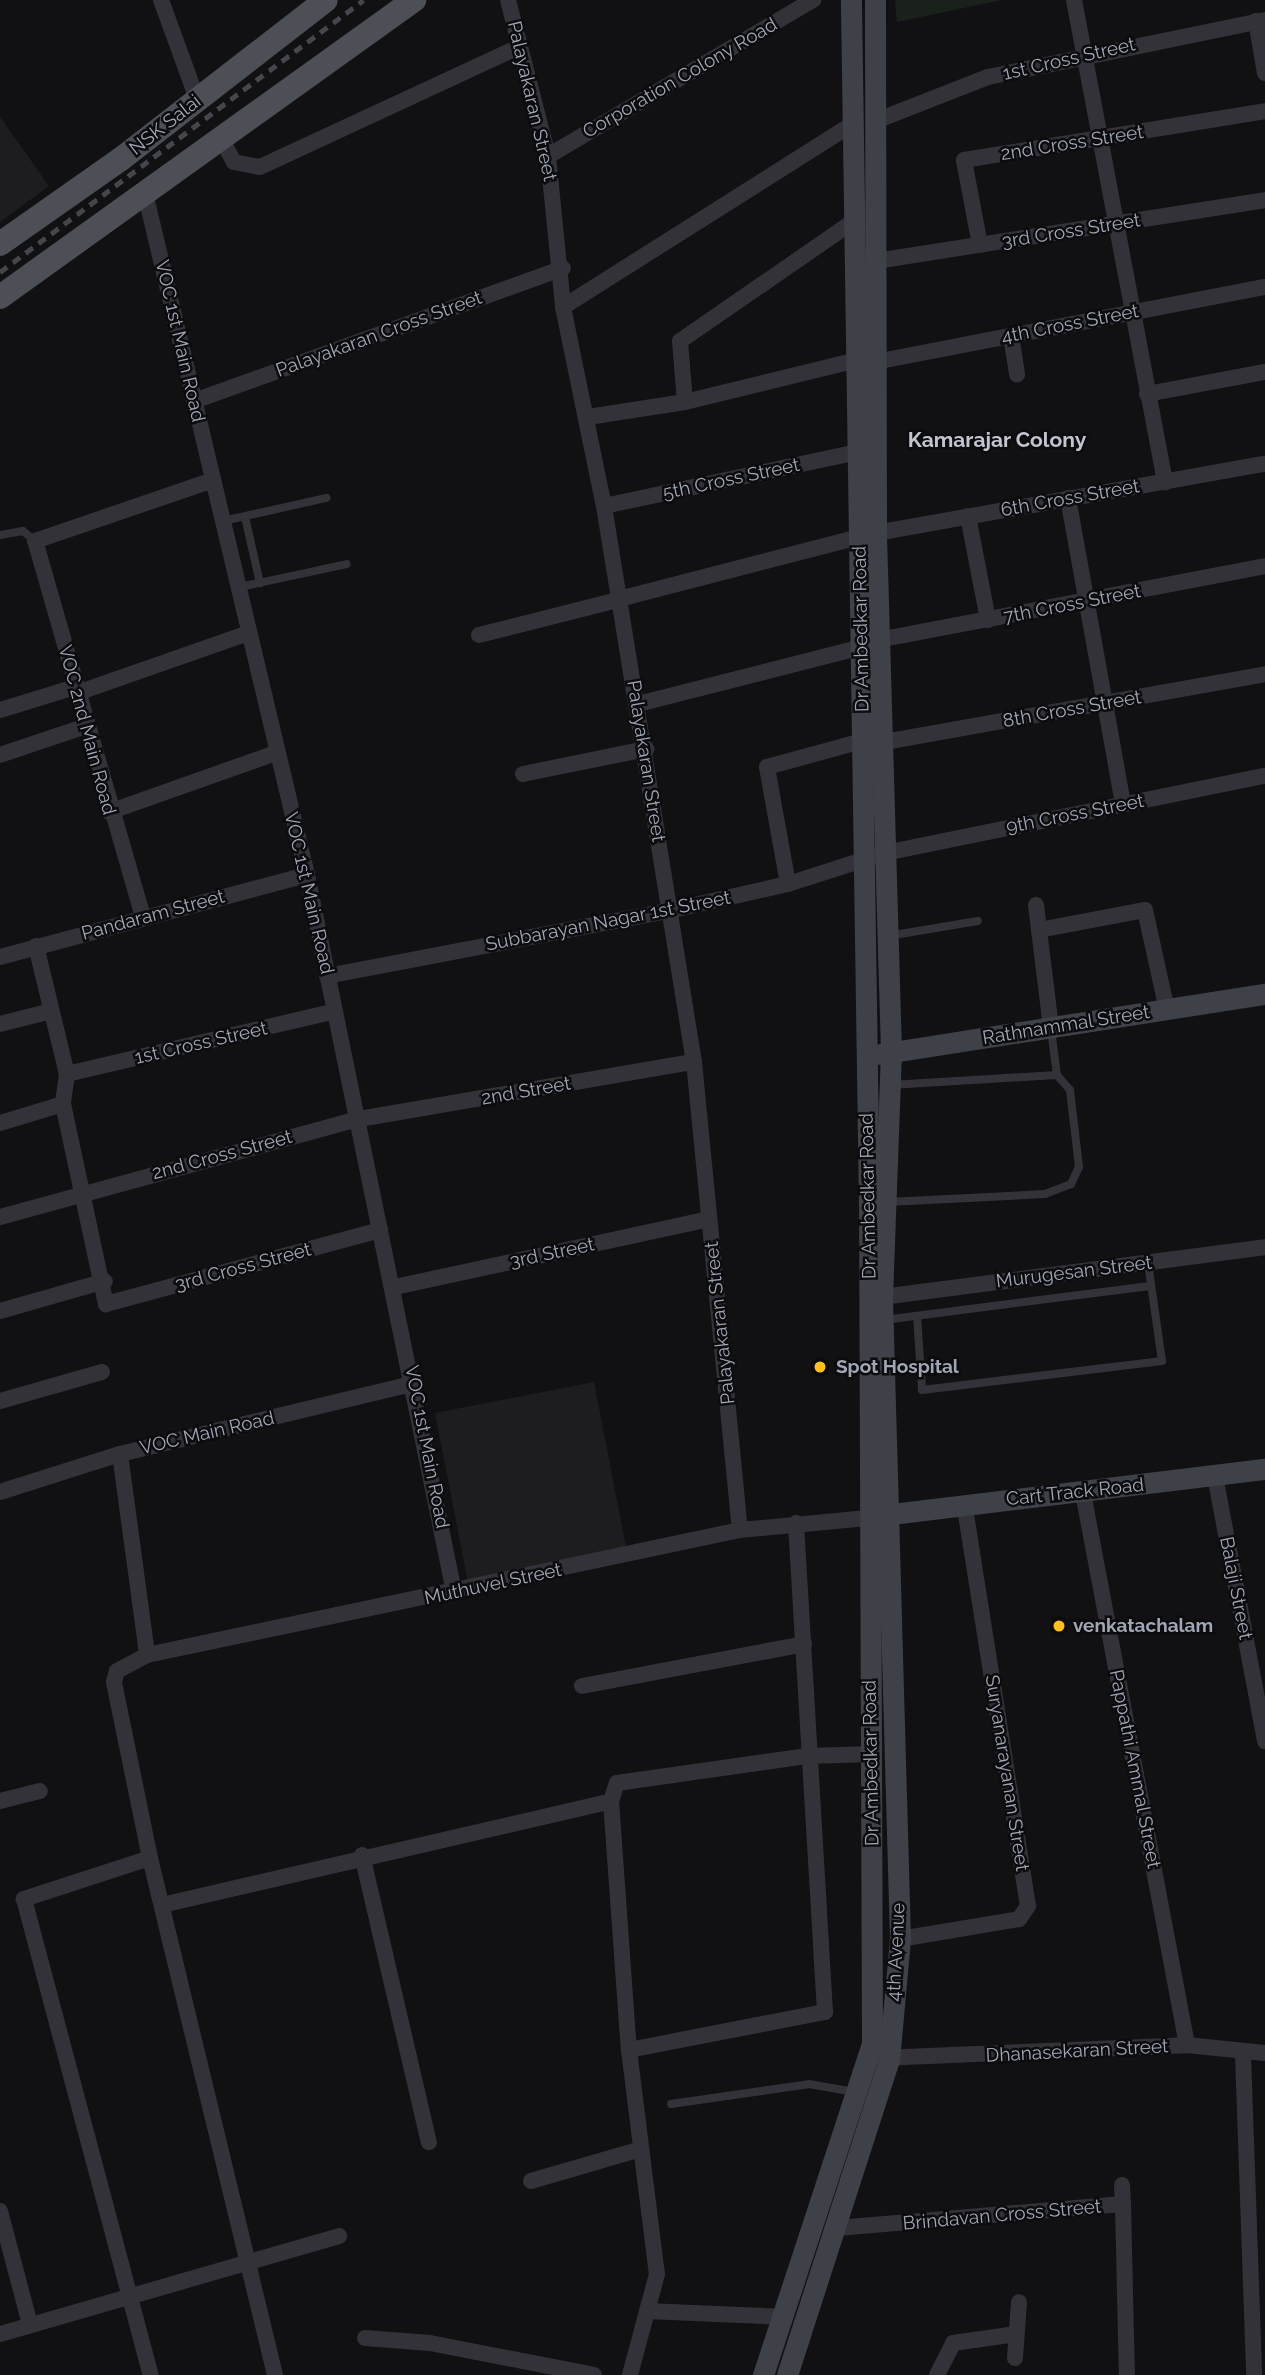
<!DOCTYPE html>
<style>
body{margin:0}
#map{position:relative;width:1265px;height:2375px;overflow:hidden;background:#111113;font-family:Raleway,sans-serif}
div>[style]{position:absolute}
.built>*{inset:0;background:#1d1d20;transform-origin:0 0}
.green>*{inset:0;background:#19211a}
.lane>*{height:8px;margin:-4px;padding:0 4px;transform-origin:4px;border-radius:4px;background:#323238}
.street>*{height:16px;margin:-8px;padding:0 8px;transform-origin:8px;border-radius:8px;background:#323238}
.secondary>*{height:21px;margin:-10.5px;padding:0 10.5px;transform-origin:10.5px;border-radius:10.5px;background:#3f4148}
.primary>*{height:24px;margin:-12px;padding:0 12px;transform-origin:12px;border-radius:12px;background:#4d4f57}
.rail>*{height:5px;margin-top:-2.5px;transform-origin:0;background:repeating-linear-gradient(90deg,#44464d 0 9px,transparent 0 16px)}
.dots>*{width:19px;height:19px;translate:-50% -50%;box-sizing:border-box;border:4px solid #0c0c0e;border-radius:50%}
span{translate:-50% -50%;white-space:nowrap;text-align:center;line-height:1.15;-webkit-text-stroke:5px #0c0c0e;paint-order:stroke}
.street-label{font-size:19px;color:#a1a6b5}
.poi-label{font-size:19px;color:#a1a6b5;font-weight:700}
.left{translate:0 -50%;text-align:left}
.neighbourhood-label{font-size:21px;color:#c2c5d1;font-weight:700}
</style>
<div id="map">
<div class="built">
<div style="clip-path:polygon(0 117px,49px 186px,0 222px)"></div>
<div style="left:594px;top:1382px;width:173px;height:162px;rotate:79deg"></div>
</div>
<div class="green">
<div style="clip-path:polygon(895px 0,1002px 0,897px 22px)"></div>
</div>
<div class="lane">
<div style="left:245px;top:517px;width:68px;rotate:77.2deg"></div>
<div style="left:223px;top:521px;width:106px;rotate:-12.6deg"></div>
<div style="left:0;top:535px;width:23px;rotate:-10deg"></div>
<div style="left:23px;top:531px;width:16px;rotate:40deg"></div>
<div style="left:240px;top:587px;width:109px;rotate:-12.1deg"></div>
<div style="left:888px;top:936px;width:91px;rotate:-9.5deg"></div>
<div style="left:1051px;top:1030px;width:45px;rotate:82.4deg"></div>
<div style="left:888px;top:1202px;width:157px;rotate:-2.9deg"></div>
<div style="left:1045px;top:1194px;width:28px;rotate:-21deg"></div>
<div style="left:1071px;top:1184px;width:19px;rotate:-65deg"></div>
<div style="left:1079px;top:1167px;width:78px;rotate:-96.7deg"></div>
<div style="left:1070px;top:1090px;width:20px;rotate:-131deg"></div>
<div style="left:1057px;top:1075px;width:167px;rotate:176.6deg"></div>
<div style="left:917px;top:1316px;width:74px;rotate:86.1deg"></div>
<div style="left:922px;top:1390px;width:242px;rotate:-6.9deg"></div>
<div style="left:1162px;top:1361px;width:99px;rotate:-98.1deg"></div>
<div style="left:884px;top:1320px;width:268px;rotate:-7.3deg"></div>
<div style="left:671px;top:2104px;width:139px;rotate:-8.2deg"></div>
<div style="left:809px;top:2084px;width:47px;rotate:9.9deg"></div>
</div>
<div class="street">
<div style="left:161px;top:0;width:105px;rotate:70deg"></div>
<div style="left:508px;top:0;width:161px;rotate:75.6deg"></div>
<div style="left:548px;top:156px;width:152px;rotate:84.3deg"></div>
<div style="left:563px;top:307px;width:203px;rotate:78.4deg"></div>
<div style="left:604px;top:506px;width:563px;rotate:80.81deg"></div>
<div style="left:694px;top:1062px;width:470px;rotate:84.4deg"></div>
<div style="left:1074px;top:0;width:491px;rotate:79.3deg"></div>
<div style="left:1256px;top:21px;width:53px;rotate:80.2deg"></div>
<div style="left:878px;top:120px;width:118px;rotate:-21.4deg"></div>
<div style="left:988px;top:77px;width:283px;rotate:-11.6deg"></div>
<div style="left:221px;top:138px;width:27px;rotate:62deg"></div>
<div style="left:234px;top:162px;width:26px;rotate:11deg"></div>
<div style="left:260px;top:167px;width:285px;rotate:-24.9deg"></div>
<div style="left:548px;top:156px;width:308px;rotate:-30.5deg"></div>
<div style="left:146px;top:197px;width:697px;rotate:76.64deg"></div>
<div style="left:307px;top:875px;width:732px;rotate:78.41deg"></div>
<div style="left:980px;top:245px;width:86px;rotate:-100.7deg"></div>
<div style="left:964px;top:160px;width:305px;rotate:-9.2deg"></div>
<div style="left:876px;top:261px;width:394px;rotate:-8.9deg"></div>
<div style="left:563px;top:307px;width:342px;rotate:-32.3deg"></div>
<div style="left:1011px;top:336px;width:39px;rotate:81deg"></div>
<div style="left:875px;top:362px;width:397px;rotate:-10.9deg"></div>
<div style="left:1147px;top:394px;width:120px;rotate:-10.6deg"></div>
<div style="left:194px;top:401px;width:392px;rotate:-19.8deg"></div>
<div style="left:685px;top:402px;width:61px;rotate:-94.7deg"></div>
<div style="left:680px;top:341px;width:211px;rotate:-34.6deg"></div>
<div style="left:588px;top:417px;width:98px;rotate:-8.8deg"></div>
<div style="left:685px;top:402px;width:177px;rotate:-13.7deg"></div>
<div style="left:1068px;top:498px;width:311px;rotate:79.8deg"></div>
<div style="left:604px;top:506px;width:260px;rotate:-12deg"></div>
<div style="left:968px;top:516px;width:106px;rotate:79.1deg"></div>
<div style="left:876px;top:533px;width:395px;rotate:-10.1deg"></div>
<div style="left:619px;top:599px;width:248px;rotate:-14.5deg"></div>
<div style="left:479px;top:635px;width:146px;rotate:-14.2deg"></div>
<div style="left:878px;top:640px;width:394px;rotate:-10.8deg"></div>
<div style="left:77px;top:693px;width:181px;rotate:-19.3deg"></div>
<div style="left:638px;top:704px;width:230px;rotate:-14.3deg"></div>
<div style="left:0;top:710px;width:78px;rotate:-17deg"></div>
<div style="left:879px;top:743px;width:392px;rotate:-10.1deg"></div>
<div style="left:0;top:755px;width:91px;rotate:-18.6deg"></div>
<div style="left:523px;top:774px;width:126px;rotate:-11.5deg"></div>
<div style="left:109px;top:812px;width:177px;rotate:-19.5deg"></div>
<div style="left:788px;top:884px;width:119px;rotate:-100.2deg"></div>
<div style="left:767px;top:767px;width:98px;rotate:-15.3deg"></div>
<div style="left:1036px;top:905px;width:123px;rotate:83deg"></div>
<div style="left:143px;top:917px;width:391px;rotate:-106deg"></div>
<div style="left:35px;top:541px;width:188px;rotate:-18.9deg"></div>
<div style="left:1039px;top:930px;width:108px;rotate:-10.7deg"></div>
<div style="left:1145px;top:910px;width:102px;rotate:77.6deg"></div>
<div style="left:36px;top:946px;width:132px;rotate:76.4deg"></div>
<div style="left:67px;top:1074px;width:30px;rotate:98deg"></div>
<div style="left:63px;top:1104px;width:205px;rotate:77.9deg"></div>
<div style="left:106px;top:1304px;width:284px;rotate:-15.1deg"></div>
<div style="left:0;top:957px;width:318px;rotate:-15deg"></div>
<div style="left:327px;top:976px;width:347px;rotate:-10.8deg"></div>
<div style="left:668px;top:911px;width:123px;rotate:-12.7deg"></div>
<div style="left:788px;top:884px;width:102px;rotate:-17.7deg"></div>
<div style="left:885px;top:853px;width:388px;rotate:-11.5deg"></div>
<div style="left:0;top:1024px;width:53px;rotate:-14.3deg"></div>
<div style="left:67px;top:1074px;width:275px;rotate:-13.2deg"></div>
<div style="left:0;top:1123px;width:66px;rotate:-16.8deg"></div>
<div style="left:0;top:1217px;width:372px;rotate:-15.3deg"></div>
<div style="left:359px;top:1119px;width:340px;rotate:-9.7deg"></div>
<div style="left:395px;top:1287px;width:321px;rotate:-12.2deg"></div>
<div style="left:882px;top:1297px;width:386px;rotate:-7.4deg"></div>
<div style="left:0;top:1311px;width:109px;rotate:-15.9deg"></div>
<div style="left:0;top:1401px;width:106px;rotate:-15.9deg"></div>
<div style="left:120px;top:1454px;width:203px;rotate:82.3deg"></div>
<div style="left:1215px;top:1476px;width:270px;rotate:79.3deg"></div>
<div style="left:0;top:1492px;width:126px;rotate:-17.6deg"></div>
<div style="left:120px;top:1454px;width:304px;rotate:-13.5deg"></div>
<div style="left:1083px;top:1493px;width:562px;rotate:79.33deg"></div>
<div style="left:582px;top:1686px;width:226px;rotate:-10.7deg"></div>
<div style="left:0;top:1801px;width:41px;rotate:-14deg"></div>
<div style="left:611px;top:1801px;width:250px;rotate:85.9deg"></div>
<div style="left:629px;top:2050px;width:226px;rotate:82.9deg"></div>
<div style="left:657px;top:2274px;width:105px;rotate:105deg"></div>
<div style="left:362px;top:1855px;width:295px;rotate:76.9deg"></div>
<div style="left:150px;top:1858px;width:133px;rotate:162deg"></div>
<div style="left:24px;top:1899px;width:493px;rotate:75.1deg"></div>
<div style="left:162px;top:1905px;width:461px;rotate:-13deg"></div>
<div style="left:611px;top:1801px;width:19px;rotate:-72deg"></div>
<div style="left:617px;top:1783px;width:191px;rotate:-8.1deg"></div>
<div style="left:806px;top:1756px;width:67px;rotate:-1.7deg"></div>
<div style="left:900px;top:1939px;width:121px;rotate:-9.5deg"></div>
<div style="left:1019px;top:1919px;width:16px;rotate:-55deg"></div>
<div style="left:1028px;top:1906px;width:407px;rotate:-99deg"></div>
<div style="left:629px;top:2050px;width:200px;rotate:-11deg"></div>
<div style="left:825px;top:2012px;width:490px;rotate:-93.4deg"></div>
<div style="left:1243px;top:2055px;width:320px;rotate:88deg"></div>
<div style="left:881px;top:2058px;width:306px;rotate:-2.4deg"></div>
<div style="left:1187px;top:2045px;width:78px;rotate:5.9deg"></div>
<div style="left:531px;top:2181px;width:115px;rotate:-16.2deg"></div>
<div style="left:1122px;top:2185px;width:19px;rotate:87deg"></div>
<div style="left:0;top:2211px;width:114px;rotate:75.2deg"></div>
<div style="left:837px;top:2228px;width:287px;rotate:-4.8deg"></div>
<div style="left:1123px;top:2204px;width:171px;rotate:88.7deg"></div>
<div style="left:647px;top:2311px;width:137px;rotate:2.5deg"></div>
<div style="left:0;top:2334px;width:353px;rotate:-16.1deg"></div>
<div style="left:365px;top:2338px;width:65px;rotate:4.4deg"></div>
<div style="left:430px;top:2343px;width:167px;rotate:11deg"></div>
<div style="left:1015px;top:2358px;width:56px;rotate:-85.9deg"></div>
<div style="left:275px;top:2375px;width:532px;rotate:-103.59deg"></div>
<div style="left:150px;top:1858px;width:180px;rotate:-101.6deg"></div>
<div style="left:114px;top:1682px;width:11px;rotate:-75deg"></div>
<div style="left:117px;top:1671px;width:34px;rotate:-28deg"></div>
<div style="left:147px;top:1655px;width:606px;rotate:-11.9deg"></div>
<div style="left:740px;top:1530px;width:128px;rotate:-5.4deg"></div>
<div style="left:937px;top:2375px;width:36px;rotate:-63deg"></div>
<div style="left:953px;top:2343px;width:64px;rotate:-8.1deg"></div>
</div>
<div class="secondary">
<div style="left:880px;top:1054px;width:390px;rotate:-8.9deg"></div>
<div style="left:875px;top:1516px;width:393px;rotate:-6.9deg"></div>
<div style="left:763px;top:2375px;width:349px;rotate:-71.8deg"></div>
<div style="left:872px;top:2043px;width:839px;rotate:-90.2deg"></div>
<div style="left:869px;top:1204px;width:1204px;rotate:-90.86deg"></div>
<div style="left:787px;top:2375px;width:331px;rotate:-72.1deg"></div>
<div style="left:889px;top:2060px;width:121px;rotate:-84.8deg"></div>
<div style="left:900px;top:1939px;width:642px;rotate:-91.61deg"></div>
<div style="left:882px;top:1297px;width:245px;rotate:-87.9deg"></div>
<div style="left:891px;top:1052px;width:519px;rotate:-91.66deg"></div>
<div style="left:876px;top:533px;width:533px;rotate:-90.11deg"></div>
</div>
<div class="primary">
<div style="left:0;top:244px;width:148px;rotate:-35.1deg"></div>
<div style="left:121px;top:159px;width:259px;rotate:-37.8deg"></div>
<div style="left:0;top:297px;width:510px;rotate:-35.66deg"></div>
</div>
<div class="rail">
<div style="left:0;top:272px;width:454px;rotate:-36.8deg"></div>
</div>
<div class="dots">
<div style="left:820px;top:1367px;background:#ffc01d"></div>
<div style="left:1059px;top:1626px;background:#ffc01d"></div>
</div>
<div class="street-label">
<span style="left:1069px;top:59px;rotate:-13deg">1st Cross Street</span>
<span style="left:680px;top:78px;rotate:-30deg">Corporation Colony Road</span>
<span style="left:532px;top:101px;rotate:77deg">Palayakaran Street</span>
<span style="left:165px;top:125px;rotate:-38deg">NSK Salai</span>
<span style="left:1072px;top:143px;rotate:-9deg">2nd Cross Street</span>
<span style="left:1071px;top:231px;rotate:-9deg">3rd Cross Street</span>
<span style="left:1070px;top:324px;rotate:-11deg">4th Cross Street</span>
<span style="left:379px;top:334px;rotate:-20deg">Palayakaran Cross Street</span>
<span style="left:180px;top:341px;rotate:77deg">VOC 1st Main Road</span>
<span style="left:731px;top:479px;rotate:-12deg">5th Cross Street</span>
<span style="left:1070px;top:498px;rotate:-10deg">6th Cross Street</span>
<span style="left:1072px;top:604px;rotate:-11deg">7th Cross Street</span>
<span style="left:861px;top:629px;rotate:-91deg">Dr Ambedkar Road</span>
<span style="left:1072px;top:709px;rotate:-10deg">8th Cross Street</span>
<span style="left:87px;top:730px;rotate:75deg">VOC 2nd Main Road</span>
<span style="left:646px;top:761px;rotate:81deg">Palayakaran Street</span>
<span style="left:1075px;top:814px;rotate:-11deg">9th Cross Street</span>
<span style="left:309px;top:893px;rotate:77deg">VOC 1st Main Road</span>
<span style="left:153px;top:915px;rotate:-15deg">Pandaram Street</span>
<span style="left:608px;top:921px;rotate:-11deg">Subbarayan Nagar 1st Street</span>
<span style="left:1066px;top:1025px;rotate:-9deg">Rathnammal Street</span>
<span style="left:201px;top:1043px;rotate:-13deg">1st Cross Street</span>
<span style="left:526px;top:1091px;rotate:-10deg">2nd Street</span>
<span style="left:222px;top:1155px;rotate:-15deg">2nd Cross Street</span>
<span style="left:868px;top:1196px;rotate:-91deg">Dr Ambedkar Road</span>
<span style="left:552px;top:1253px;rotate:-12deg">3rd Street</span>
<span style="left:243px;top:1267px;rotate:-15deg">3rd Cross Street</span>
<span style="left:1074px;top:1272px;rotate:-7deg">Murugesan Street</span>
<span style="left:720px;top:1323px;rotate:-96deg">Palayakaran Street</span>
<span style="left:207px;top:1433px;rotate:-13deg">VOC Main Road</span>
<span style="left:427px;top:1447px;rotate:79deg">VOC 1st Main Road</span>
<span style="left:1075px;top:1492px;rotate:-6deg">Cart Track Road</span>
<span style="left:493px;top:1584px;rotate:-12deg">Muthuvel Street</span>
<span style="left:1236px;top:1588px;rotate:79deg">Balaji Street</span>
<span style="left:871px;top:1763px;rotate:-91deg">Dr Ambedkar Road</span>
<span style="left:1135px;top:1769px;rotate:79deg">Pappathi Ammal Street</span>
<span style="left:1007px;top:1773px;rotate:81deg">Suryanarayanan Street</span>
<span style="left:896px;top:1952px;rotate:-87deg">4th Avenue</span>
<span style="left:1077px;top:2051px;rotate:-3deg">Dhanasekaran Street</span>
<span style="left:1002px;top:2215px;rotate:-5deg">Brindavan Cross Street</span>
</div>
<div class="poi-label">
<span class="left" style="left:836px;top:1367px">Spot Hospital</span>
<span class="left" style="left:1073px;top:1626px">venkatachalam</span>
</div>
<div class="neighbourhood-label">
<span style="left:997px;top:440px">Kamarajar Colony</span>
</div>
</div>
